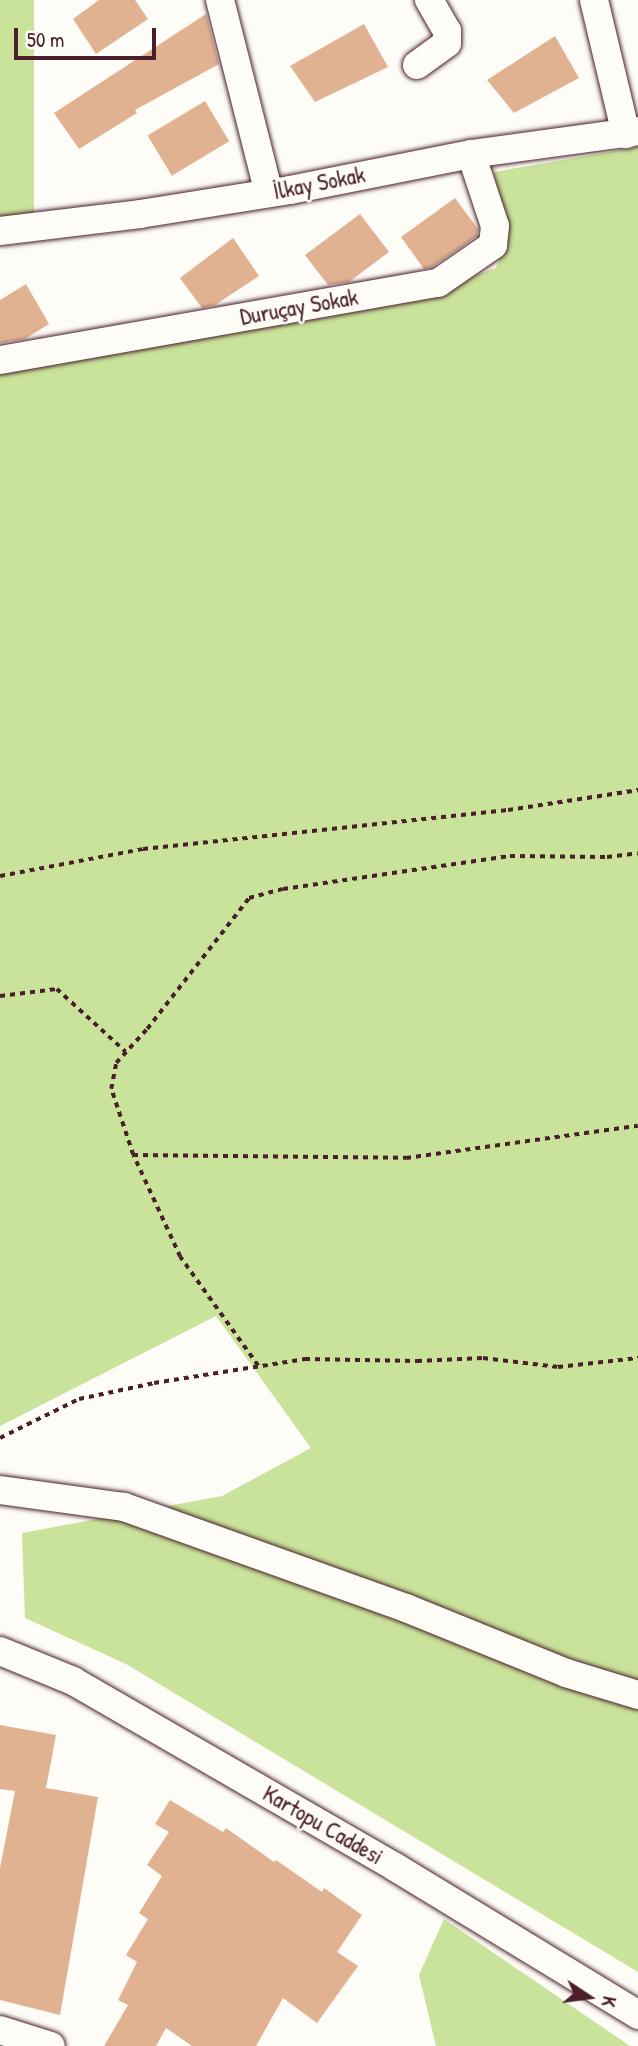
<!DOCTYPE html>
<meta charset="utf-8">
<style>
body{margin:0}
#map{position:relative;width:638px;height:2046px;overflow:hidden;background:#fdfcf7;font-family:"Patrick Hand",sans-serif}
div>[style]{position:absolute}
.green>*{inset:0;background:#c9e39a;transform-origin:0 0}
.building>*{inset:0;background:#e1b292;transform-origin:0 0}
.path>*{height:3.5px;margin-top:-1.75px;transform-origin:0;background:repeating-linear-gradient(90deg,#4a1f2b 0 5px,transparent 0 10px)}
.roads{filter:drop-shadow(0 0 2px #4a1f2b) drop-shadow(0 0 2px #4a1f2b)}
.minor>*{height:28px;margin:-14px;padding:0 14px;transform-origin:14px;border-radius:14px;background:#fdfcf7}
span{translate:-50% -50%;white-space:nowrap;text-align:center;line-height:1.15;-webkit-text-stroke:5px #fdfcf7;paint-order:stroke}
.street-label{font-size:23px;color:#4a1f2b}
.north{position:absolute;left:554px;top:1962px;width:70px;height:70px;-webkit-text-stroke:5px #fdfcf7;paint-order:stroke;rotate:103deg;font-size:19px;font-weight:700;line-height:28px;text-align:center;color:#4a1f2b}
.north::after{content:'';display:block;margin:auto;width:24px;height:32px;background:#4a1f2b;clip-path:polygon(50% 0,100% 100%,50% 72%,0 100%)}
.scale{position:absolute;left:14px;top:28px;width:142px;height:32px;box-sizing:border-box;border:4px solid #4a1f2b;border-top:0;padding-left:9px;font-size:21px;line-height:24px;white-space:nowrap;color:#4a1f2b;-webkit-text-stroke:5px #fdfcf7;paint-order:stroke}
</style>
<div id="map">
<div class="green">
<div style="left:0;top:0;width:34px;height:218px"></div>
<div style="clip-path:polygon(638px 147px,638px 1972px,126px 1664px,25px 1618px,22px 1533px,222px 1496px,311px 1448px,216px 1316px,0 1426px,0 360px,420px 295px,496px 268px,506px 241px,494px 172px)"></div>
<div style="clip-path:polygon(444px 1919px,630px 2046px,436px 2046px,419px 1975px)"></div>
</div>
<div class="building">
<div style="clip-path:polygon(99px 0,135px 0,148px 19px,96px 54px,73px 19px)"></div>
<div style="clip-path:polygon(206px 14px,219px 64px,135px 110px,137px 113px,79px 149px,54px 113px)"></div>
<div style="clip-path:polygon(364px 24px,388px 67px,315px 102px,290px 66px)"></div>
<div style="clip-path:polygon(555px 36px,579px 78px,514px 113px,487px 80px)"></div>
<div style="left:205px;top:101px;width:47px;height:67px;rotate:59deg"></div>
<div style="clip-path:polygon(455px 198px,478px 229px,477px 236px,432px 267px,424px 269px,401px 237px)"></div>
<div style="clip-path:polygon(360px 214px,389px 252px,349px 282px,328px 285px,305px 255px)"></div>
<div style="clip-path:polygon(233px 238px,259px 276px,215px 305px,202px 308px,180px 278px)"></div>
<div style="clip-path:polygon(26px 284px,49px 324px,25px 339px,0 343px,0 300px)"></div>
<div style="clip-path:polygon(0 1725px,56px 1735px,46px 1788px,98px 1797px,60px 2015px,0 2000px,0 1868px,15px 1791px,0 1789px)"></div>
<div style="clip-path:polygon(170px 1800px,223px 1832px,226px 1828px,274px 1862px,276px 1860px,322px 1892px,324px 1888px,362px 1915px,337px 1952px,358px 1966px,317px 2023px,283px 1998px,256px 2046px,192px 2046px,166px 2028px,156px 2046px,104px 2046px,128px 2005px,118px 2000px,137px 1962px,126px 1955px,148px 1919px,139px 1913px,162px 1876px,147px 1865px,169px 1832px,155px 1824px)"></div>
</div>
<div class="path">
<div style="left:0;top:876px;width:146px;rotate:-10.7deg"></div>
<div style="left:143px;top:849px;width:367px;rotate:-6.1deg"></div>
<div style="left:508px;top:810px;width:132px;rotate:-8.7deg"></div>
<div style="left:0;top:996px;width:57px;rotate:-7deg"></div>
<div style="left:57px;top:989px;width:93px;rotate:42.4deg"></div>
<div style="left:133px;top:1155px;width:273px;rotate:0.6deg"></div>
<div style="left:406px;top:1158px;width:234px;rotate:-7.9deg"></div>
<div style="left:258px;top:1366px;width:134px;rotate:-125.6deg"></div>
<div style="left:180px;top:1257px;width:112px;rotate:-114.7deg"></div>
<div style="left:133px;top:1155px;width:70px;rotate:-108.4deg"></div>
<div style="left:111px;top:1089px;width:26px;rotate:-79deg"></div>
<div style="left:116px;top:1063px;width:46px;rotate:-47.6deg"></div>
<div style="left:147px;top:1029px;width:166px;rotate:-52.1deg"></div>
<div style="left:249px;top:898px;width:35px;rotate:-15deg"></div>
<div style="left:283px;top:889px;width:229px;rotate:-8.3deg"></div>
<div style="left:510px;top:856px;width:97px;rotate:0.6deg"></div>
<div style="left:607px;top:857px;width:31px;rotate:-7deg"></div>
<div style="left:0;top:1438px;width:88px;rotate:-26.3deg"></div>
<div style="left:79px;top:1399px;width:77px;rotate:-12deg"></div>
<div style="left:154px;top:1383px;width:153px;rotate:-9deg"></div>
<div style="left:305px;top:1359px;width:112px;rotate:1deg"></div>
<div style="left:417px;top:1361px;width:66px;rotate:-2.6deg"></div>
<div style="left:483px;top:1358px;width:76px;rotate:6.8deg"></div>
<div style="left:558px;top:1367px;width:81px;rotate:-6.4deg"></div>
</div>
<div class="roads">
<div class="minor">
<div style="left:220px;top:0;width:199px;rotate:75.8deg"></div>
<div style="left:594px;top:0;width:138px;rotate:76.6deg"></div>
<div style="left:417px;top:65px;width:37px;rotate:-36deg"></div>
<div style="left:447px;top:43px;width:12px;rotate:-90deg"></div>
<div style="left:447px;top:31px;width:36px;rotate:-120deg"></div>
<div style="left:0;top:231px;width:141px;rotate:-6.9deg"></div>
<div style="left:140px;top:214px;width:152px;rotate:-9.1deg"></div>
<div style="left:290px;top:190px;width:185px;rotate:-11.2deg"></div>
<div style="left:471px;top:154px;width:169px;rotate:-7.8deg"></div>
<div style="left:0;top:360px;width:445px;rotate:-10deg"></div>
<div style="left:438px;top:283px;width:67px;rotate:-34.6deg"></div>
<div style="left:493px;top:245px;width:19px;rotate:-84deg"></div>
<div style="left:495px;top:226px;width:76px;rotate:-108.4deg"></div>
<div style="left:0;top:1490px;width:125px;rotate:7.8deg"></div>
<div style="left:124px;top:1507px;width:300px;rotate:19.7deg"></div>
<div style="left:406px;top:1608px;width:173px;rotate:22.1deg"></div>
<div style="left:566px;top:1673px;width:75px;rotate:17deg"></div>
<div style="left:0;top:1651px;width:79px;rotate:22.3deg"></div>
<div style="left:73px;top:1681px;width:372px;rotate:30deg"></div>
<div style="left:395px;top:1867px;width:285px;rotate:31.3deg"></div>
<div style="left:0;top:2030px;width:53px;rotate:17.4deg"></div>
</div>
</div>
<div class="street-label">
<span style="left:319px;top:183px;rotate:-11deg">İlkay Sokak</span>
<span style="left:299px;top:307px;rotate:-10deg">Duruçay Sokak</span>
<span style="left:323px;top:1825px;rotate:30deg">Kartopu Caddesi</span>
</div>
<div class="north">K</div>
<div class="scale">50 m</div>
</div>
